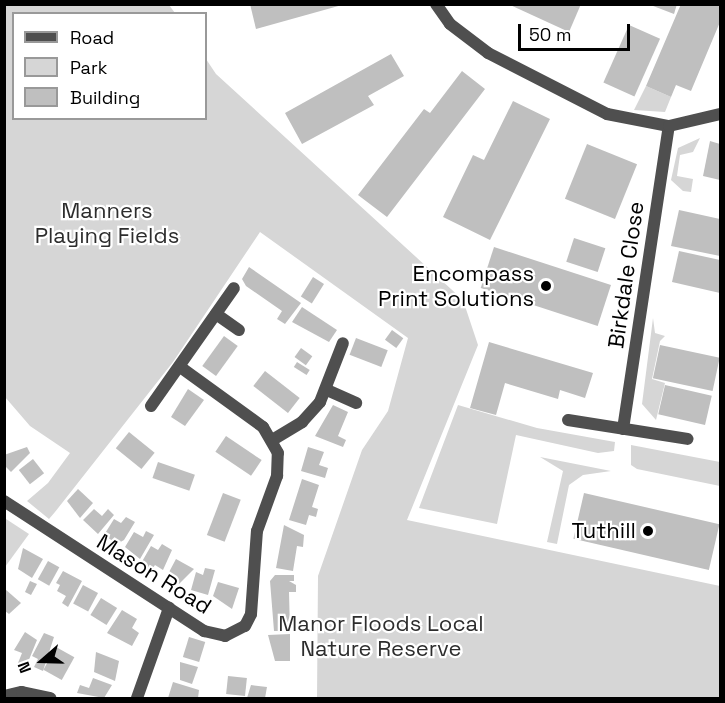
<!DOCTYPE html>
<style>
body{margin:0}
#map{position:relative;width:725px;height:703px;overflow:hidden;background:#fff;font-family:"Space Grotesk",sans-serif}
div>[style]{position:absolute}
.green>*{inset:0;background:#d6d6d6}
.building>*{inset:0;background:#bfbfbf;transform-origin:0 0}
.minor>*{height:12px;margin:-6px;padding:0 6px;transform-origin:6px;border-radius:6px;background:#4f4f4f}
.tertiary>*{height:12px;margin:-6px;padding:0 6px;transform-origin:6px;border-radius:6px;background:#4f4f4f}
.dots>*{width:16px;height:16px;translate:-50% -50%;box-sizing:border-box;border:3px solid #fff;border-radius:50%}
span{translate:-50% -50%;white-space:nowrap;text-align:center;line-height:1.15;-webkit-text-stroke:4.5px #fff;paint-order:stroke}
.park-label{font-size:22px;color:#2d2d2d}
.poi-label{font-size:22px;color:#000}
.right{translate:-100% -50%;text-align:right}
.street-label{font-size:22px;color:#000}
.frame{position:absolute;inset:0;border:6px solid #000;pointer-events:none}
.legend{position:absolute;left:12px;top:12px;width:195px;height:108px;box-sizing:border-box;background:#fff;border:2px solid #999;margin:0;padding:8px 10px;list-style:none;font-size:18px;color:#000}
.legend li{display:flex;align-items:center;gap:12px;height:30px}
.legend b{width:30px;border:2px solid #999}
.north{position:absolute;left:12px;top:631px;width:60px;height:60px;-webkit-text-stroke:4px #fff;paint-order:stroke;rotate:250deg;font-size:16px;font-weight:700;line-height:24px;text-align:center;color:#000}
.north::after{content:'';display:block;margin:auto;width:21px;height:27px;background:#000;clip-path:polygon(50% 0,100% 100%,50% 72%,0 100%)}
.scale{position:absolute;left:518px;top:24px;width:112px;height:27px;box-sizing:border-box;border:3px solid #000;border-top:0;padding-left:8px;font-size:18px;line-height:21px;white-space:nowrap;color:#000;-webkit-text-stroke:4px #fff;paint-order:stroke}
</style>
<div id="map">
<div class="green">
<div style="clip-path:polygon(4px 5px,169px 5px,175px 13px,14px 14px,14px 118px,206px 118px,206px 59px,216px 74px,463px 300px,478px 345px,407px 520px,720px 586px,720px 698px,317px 698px,318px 576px,362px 450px,388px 411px,408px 338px,260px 232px,173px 362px,55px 512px,49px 519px,27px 501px,48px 483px,70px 453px,30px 426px,5px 397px)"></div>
<div style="clip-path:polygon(646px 86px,671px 97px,665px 112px,634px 110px)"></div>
<div style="clip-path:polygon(700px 138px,693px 152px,680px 155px,677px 176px,693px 179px,691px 192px,683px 191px,671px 180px,678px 148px)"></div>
<div style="clip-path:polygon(653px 318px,655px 333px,665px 336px,660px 341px,652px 379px,665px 383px,656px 420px,642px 404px)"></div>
<div style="clip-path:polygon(458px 405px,537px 428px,615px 442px,614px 451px,598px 453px,516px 435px,497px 524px,419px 508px)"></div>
<div style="clip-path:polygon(631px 445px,720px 462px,720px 486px,637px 469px,631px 465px)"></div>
<div style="clip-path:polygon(540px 457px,611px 471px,583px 475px,569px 485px,557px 544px,547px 542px,563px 471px)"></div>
<div style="clip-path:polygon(6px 519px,29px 534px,5px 567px,4px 520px)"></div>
</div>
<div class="building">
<div style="clip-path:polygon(250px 4px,342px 4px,342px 5px,256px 29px)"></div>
<div style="clip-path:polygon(508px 4px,581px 4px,569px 32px)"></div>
<div style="clip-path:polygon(648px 4px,677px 4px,674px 14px)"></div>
<div style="clip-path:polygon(681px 4px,720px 4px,720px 22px,691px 91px,676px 85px,671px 97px,646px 86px)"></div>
<div style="left:629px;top:25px;width:34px;height:63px;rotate:24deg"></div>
<div style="clip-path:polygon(391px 54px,404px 76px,368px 96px,374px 105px,302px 144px,285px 113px)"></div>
<div style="clip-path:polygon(462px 71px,485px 89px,387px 217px,358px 195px,424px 109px,430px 113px)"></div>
<div style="clip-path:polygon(513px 101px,550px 119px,490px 240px,443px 217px,473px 155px,484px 160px)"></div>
<div style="clip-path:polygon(710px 141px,720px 144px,720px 180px,703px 176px)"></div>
<div style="left:587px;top:144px;width:54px;height:59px;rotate:22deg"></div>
<div style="clip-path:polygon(679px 210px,720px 219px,720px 256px,671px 246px)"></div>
<div style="left:574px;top:238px;width:33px;height:25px;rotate:18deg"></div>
<div style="left:494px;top:247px;width:123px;height:43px;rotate:18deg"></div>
<div style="clip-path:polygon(679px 251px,720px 260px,720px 293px,672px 282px)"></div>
<div style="clip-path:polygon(249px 267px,301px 303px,285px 324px,277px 319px,282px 311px,246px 286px,242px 279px)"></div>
<div style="left:313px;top:277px;width:13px;height:23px;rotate:32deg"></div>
<div style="clip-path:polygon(302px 307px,337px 330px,329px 342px,292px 322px)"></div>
<div style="left:392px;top:330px;width:14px;height:12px;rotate:36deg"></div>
<div style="left:224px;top:336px;width:17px;height:37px;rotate:36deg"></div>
<div style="left:356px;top:338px;width:34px;height:18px;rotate:21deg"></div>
<div style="clip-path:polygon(489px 342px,593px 373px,585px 398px,560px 390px,558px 399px,505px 383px,496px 415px,470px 408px)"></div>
<div style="left:660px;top:345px;width:61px;height:34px;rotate:12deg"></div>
<div style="left:301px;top:348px;width:14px;height:11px;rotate:36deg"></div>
<div style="left:297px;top:362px;width:15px;height:6px;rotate:32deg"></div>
<div style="left:265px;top:371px;width:44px;height:19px;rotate:38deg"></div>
<div style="left:665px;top:385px;width:48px;height:30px;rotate:13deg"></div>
<div style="clip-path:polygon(188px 389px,204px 400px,185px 426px,171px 417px)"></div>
<div style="clip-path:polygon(333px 405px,348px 412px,338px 436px,346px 440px,343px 447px,315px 436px)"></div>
<div style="left:129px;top:432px;width:33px;height:21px;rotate:39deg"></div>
<div style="left:226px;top:436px;width:43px;height:19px;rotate:34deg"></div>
<div style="clip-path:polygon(27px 447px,30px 453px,11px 472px,4px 465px,4px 455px)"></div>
<div style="clip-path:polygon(308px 447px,324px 452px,319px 465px,328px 468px,325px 478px,301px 471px)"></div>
<div style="left:33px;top:459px;width:18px;height:18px;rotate:52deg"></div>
<div style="left:158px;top:462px;width:39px;height:17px;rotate:19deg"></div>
<div style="clip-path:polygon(302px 479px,319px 485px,312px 507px,318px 509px,316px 517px,309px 515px,306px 525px,289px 520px)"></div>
<div style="clip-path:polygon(78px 489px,93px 503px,80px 518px,67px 501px)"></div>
<div style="left:223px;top:493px;width:19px;height:45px;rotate:21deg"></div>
<div style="left:584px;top:493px;width:139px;height:47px;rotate:13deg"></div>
<div style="clip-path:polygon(94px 509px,102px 516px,108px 509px,114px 515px,98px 534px,83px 520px)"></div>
<div style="clip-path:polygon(126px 517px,135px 522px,124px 540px,117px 544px,104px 535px,114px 519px,121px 523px)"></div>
<div style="clip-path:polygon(284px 525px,304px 535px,303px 547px,297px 546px,293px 571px,276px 568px)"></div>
<div style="clip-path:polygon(146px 531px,154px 535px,140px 559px,125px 547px,134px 532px,143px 537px)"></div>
<div style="clip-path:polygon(162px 544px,172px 550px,163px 570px,155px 565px,151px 571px,140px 565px,151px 546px,158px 550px)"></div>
<div style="clip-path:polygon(23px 548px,43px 559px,32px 578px,18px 569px)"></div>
<div style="clip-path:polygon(176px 559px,194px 569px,179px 584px,168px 574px)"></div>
<div style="left:48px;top:561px;width:13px;height:21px;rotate:29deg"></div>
<div style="clip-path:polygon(205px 568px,215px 570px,208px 595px,191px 590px,196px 572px,203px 575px)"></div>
<div style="clip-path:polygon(63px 571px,82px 581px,68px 607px,62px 603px,66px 596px,57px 591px,60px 585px,56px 583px)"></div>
<div style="clip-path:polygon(275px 575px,294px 575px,294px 581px,289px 581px,296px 585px,296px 592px,289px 592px,290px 631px,274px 631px,270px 581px)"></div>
<div style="clip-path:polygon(30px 581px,37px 584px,31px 595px,25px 592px)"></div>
<div style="clip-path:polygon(218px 582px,239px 588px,232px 609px,213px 596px)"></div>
<div style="left:83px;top:585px;width:17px;height:21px;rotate:28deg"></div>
<div style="clip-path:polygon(5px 589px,21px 603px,9px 614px,5px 611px)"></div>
<div style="left:101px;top:598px;width:19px;height:20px;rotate:32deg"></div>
<div style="clip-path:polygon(122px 610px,137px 619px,132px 628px,139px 633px,132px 646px,107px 633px)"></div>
<div style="clip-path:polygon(25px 632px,37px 640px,26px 667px,18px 663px,22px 653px,14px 650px)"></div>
<div style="clip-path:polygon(44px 633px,54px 637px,43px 671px,34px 667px,38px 659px,32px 656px)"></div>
<div style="clip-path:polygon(290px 634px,290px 661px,275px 661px,268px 635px)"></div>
<div style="left:189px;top:637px;width:17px;height:21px;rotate:17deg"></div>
<div style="left:56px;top:647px;width:21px;height:26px;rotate:29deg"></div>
<div style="clip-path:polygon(96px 652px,119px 661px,115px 681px,94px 672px)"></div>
<div style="clip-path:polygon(180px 662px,198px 667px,192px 684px,180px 680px)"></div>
<div style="left:228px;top:676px;width:19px;height:18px;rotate:6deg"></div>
<div style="clip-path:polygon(93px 678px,112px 685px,104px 698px,77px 693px,80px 685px,89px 688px)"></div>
<div style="clip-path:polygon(173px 682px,199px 690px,198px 698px,168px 698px)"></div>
<div style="clip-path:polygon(251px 685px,267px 687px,265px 698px,247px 698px)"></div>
</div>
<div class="minor">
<div style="left:216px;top:314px;width:28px;rotate:35deg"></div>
<div style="left:327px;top:390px;width:32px;rotate:24deg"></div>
<div style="left:151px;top:406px;width:144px;rotate:-54.9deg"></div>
<div style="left:568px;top:420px;width:121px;rotate:9deg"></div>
<div style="left:623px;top:429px;width:306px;rotate:-81.4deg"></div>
<div style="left:274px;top:439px;width:33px;rotate:-31deg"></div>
<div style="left:302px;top:422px;width:27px;rotate:-48deg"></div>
<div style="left:320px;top:402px;width:63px;rotate:-68.7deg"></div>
<div style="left:4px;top:501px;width:239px;rotate:33deg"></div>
<div style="left:204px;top:631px;width:22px;rotate:13deg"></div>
<div style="left:225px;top:636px;width:22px;rotate:-27deg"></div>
<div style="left:245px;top:626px;width:13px;rotate:-63deg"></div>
<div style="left:251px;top:614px;width:83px;rotate:-85.9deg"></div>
<div style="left:257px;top:531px;width:59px;rotate:-70deg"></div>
<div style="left:277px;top:476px;width:23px;rotate:-88deg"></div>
<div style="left:278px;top:453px;width:30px;rotate:-120deg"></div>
<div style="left:263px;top:427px;width:102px;rotate:-144.1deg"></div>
<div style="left:4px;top:696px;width:18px;rotate:-13deg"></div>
<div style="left:22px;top:692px;width:29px;rotate:12deg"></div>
<div style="left:137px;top:698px;width:96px;rotate:-70.4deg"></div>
</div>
<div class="tertiary">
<div style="left:436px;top:4px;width:24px;rotate:55deg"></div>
<div style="left:450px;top:24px;width:48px;rotate:37.3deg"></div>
<div style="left:488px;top:53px;width:134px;rotate:27.1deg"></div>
<div style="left:607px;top:114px;width:63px;rotate:11deg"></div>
<div style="left:669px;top:126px;width:52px;rotate:-13.2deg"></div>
</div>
<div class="dots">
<div style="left:546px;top:286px;background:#000"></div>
<div style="left:648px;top:531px;background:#000"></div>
</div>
<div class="park-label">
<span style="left:107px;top:223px">Manners<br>Playing Fields</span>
<span style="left:381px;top:636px">Manor Floods Local<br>Nature Reserve</span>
</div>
<div class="poi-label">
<span class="right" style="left:534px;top:286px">Encompass<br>Print Solutions</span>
<span class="right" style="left:636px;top:531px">Tuthill</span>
</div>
<div class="street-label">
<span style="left:626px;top:275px;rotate:-82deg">Birkdale Close</span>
<span style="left:154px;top:574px;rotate:32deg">Mason Road</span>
</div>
<div class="frame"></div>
<ul class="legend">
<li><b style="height:8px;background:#4f4f4f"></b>Road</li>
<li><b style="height:16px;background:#d6d6d6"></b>Park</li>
<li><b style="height:16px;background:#bfbfbf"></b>Building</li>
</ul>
<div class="north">N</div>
<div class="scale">50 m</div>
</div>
